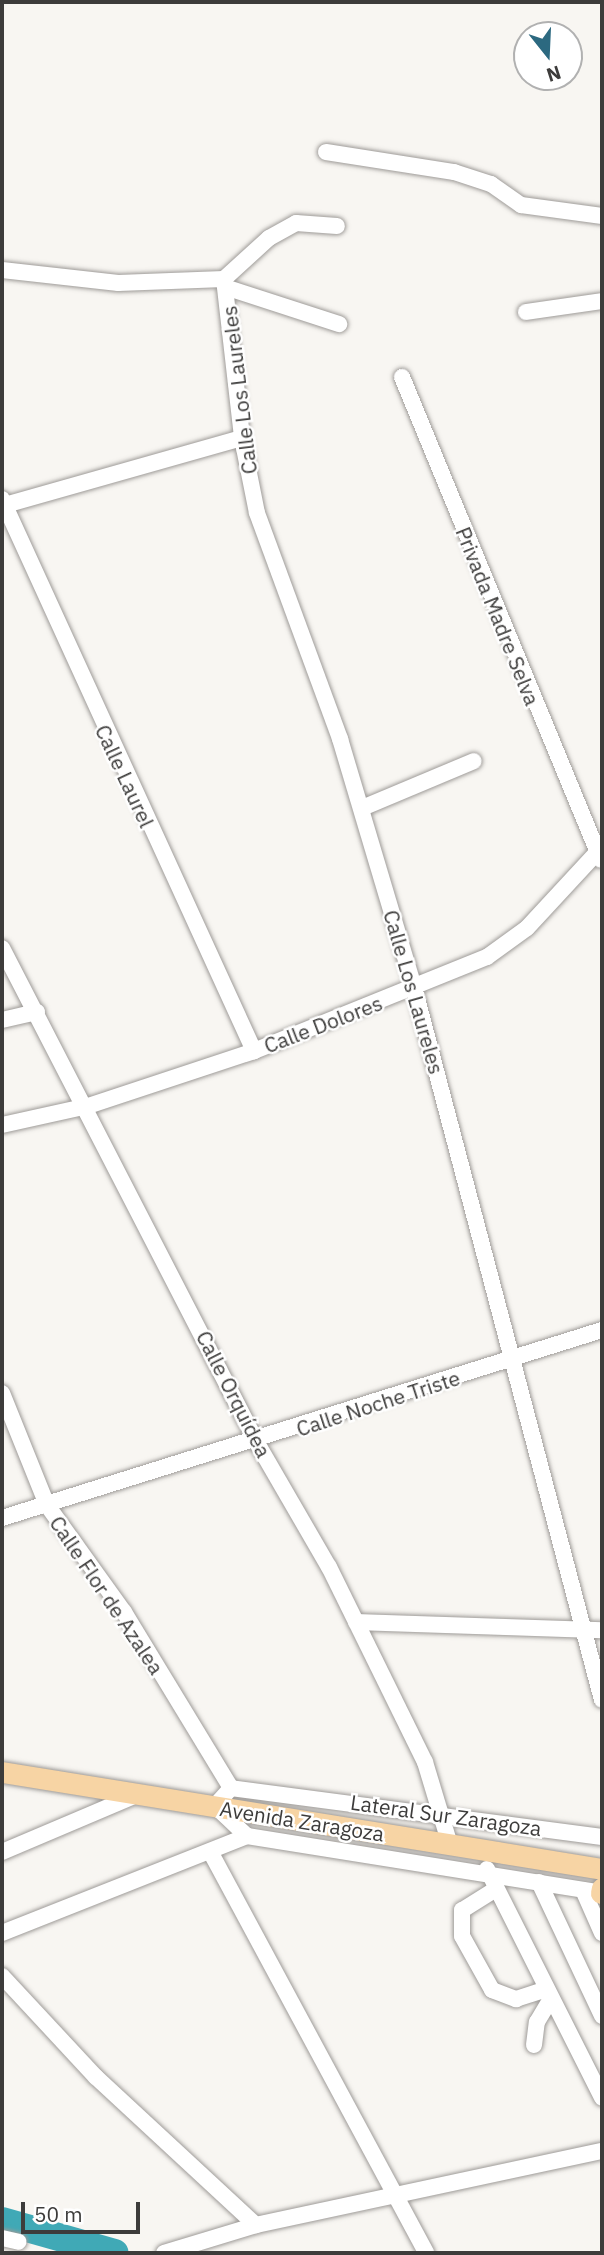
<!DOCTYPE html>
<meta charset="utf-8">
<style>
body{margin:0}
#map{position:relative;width:604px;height:2255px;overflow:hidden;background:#f8f6f2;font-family:"IBM Plex Sans",sans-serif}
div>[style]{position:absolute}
.river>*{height:28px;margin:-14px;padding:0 14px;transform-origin:14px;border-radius:14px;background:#40a9b6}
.roads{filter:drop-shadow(0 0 2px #9e9b98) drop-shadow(0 0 2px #9e9b98)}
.minor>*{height:16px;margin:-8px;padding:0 8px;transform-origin:8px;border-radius:8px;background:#fff}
.major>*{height:21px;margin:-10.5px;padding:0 10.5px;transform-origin:10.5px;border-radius:10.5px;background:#f7d4a4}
span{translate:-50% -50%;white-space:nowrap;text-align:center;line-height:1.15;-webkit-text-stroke:5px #fff;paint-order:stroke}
.street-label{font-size:21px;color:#3d3c3b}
.frame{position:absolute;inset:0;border:4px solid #3d3c3b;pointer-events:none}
.north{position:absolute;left:513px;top:21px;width:70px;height:70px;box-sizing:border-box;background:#fff;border:2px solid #b1b1b1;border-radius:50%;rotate:162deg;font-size:19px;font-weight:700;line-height:28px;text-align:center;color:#3d3c3b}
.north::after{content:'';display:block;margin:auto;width:24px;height:32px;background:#2c6980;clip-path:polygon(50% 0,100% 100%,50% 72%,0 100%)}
.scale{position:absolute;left:21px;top:2202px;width:119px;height:32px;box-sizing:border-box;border:4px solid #3d3c3b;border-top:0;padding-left:9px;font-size:21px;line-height:24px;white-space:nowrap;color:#3d3c3b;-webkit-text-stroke:5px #fff;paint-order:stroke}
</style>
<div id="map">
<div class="river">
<div style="left:2px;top:2221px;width:117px;rotate:15.8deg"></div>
</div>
<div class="roads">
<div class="minor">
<div style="left:326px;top:152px;width:130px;rotate:8.9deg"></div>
<div style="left:454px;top:172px;width:39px;rotate:18deg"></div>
<div style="left:491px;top:184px;width:37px;rotate:35deg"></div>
<div style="left:521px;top:205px;width:82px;rotate:7.7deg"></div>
<div style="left:2px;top:270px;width:117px;rotate:6.4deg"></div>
<div style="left:118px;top:283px;width:106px;rotate:-2.2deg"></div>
<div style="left:224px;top:279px;width:160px;rotate:83.5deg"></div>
<div style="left:242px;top:438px;width:76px;rotate:78.7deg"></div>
<div style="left:257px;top:513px;width:241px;rotate:69.8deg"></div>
<div style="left:340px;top:739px;width:259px;rotate:73.4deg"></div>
<div style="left:414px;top:987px;width:737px;rotate:75.23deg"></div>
<div style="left:224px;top:279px;width:61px;rotate:-42.3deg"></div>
<div style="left:269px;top:238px;width:31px;rotate:-29deg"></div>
<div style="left:296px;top:223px;width:41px;rotate:4.2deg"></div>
<div style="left:228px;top:288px;width:117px;rotate:18deg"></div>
<div style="left:526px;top:312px;width:77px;rotate:-8.2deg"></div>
<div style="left:402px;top:377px;width:522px;rotate:67.61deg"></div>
<div style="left:2px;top:499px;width:607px;rotate:65.46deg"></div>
<div style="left:5px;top:505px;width:246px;rotate:-15.8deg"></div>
<div style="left:362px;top:808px;width:121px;rotate:-22.8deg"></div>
<div style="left:2px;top:948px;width:557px;rotate:62.74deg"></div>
<div style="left:257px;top:1443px;width:143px;rotate:59.9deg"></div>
<div style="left:329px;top:1567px;width:217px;rotate:63.8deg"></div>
<div style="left:425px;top:1762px;width:87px;rotate:73.2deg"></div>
<div style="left:2px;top:1020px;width:36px;rotate:-13deg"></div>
<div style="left:2px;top:1125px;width:88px;rotate:-12.5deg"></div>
<div style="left:88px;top:1106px;width:175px;rotate:-18.3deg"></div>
<div style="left:254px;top:1051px;width:251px;rotate:-22deg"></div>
<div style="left:487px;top:957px;width:49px;rotate:-35.9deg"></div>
<div style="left:527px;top:928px;width:110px;rotate:-47.2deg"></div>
<div style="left:2px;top:1393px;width:121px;rotate:68.1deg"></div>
<div style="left:47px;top:1505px;width:132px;rotate:54.3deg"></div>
<div style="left:124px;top:1612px;width:206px;rotate:58.7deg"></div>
<div style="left:2px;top:1518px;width:629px;rotate:-17.4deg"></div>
<div style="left:356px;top:1622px;width:246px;rotate:1.9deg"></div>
<div style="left:602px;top:1837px;width:374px;rotate:-172.5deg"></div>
<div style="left:231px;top:1788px;width:24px;rotate:132deg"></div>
<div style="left:215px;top:1806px;width:44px;rotate:43.2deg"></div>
<div style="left:247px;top:1836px;width:360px;rotate:9.1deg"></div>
<div style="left:2px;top:1852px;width:146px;rotate:-23deg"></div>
<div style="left:211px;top:1853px;width:454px;rotate:61.7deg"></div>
<div style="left:487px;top:1869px;width:256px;rotate:63.3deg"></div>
<div style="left:539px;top:1882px;width:148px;rotate:64.8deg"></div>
<div style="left:496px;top:1889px;width:40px;rotate:148deg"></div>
<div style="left:462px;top:1910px;width:26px;rotate:90deg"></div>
<div style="left:462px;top:1936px;width:62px;rotate:60.9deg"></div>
<div style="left:492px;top:1990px;width:26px;rotate:21deg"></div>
<div style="left:516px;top:1999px;width:28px;rotate:-18deg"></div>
<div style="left:583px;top:1890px;width:47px;rotate:66.2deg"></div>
<div style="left:2px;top:1933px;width:264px;rotate:-21.6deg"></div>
<div style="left:2px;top:1976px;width:138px;rotate:47.1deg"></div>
<div style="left:96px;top:2077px;width:218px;rotate:42.8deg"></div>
<div style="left:534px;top:2045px;width:23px;rotate:-83deg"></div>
<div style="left:537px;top:2022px;width:26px;rotate:-59deg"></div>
<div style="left:2px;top:2238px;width:17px;rotate:13deg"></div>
<div style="left:164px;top:2253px;width:96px;rotate:-16.9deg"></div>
<div style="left:256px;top:2225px;width:354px;rotate:-12.1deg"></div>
</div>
<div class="major">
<div style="left:2px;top:1772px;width:608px;rotate:9.18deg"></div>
<div style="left:601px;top:1893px;width:5px;rotate:-79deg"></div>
</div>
</div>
<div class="street-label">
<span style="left:239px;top:390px;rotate:-97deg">Calle Los Laureles</span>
<span style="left:498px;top:616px;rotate:68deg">Privada Madre Selva</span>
<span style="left:125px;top:776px;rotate:65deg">Calle Laurel</span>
<span style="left:414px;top:992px;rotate:74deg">Calle Los Laureles</span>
<span style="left:323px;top:1024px;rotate:-21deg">Calle Dolores</span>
<span style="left:234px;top:1394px;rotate:63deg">Calle Orquídea</span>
<span style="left:378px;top:1403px;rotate:-18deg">Calle Noche Triste</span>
<span style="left:107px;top:1595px;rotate:56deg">Calle Flor de Azalea</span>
<span style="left:446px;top:1815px;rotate:8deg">Lateral Sur Zaragoza</span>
<span style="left:302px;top:1821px;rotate:9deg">Avenida Zaragoza</span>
</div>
<div class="frame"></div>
<div class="north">N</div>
<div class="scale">50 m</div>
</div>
